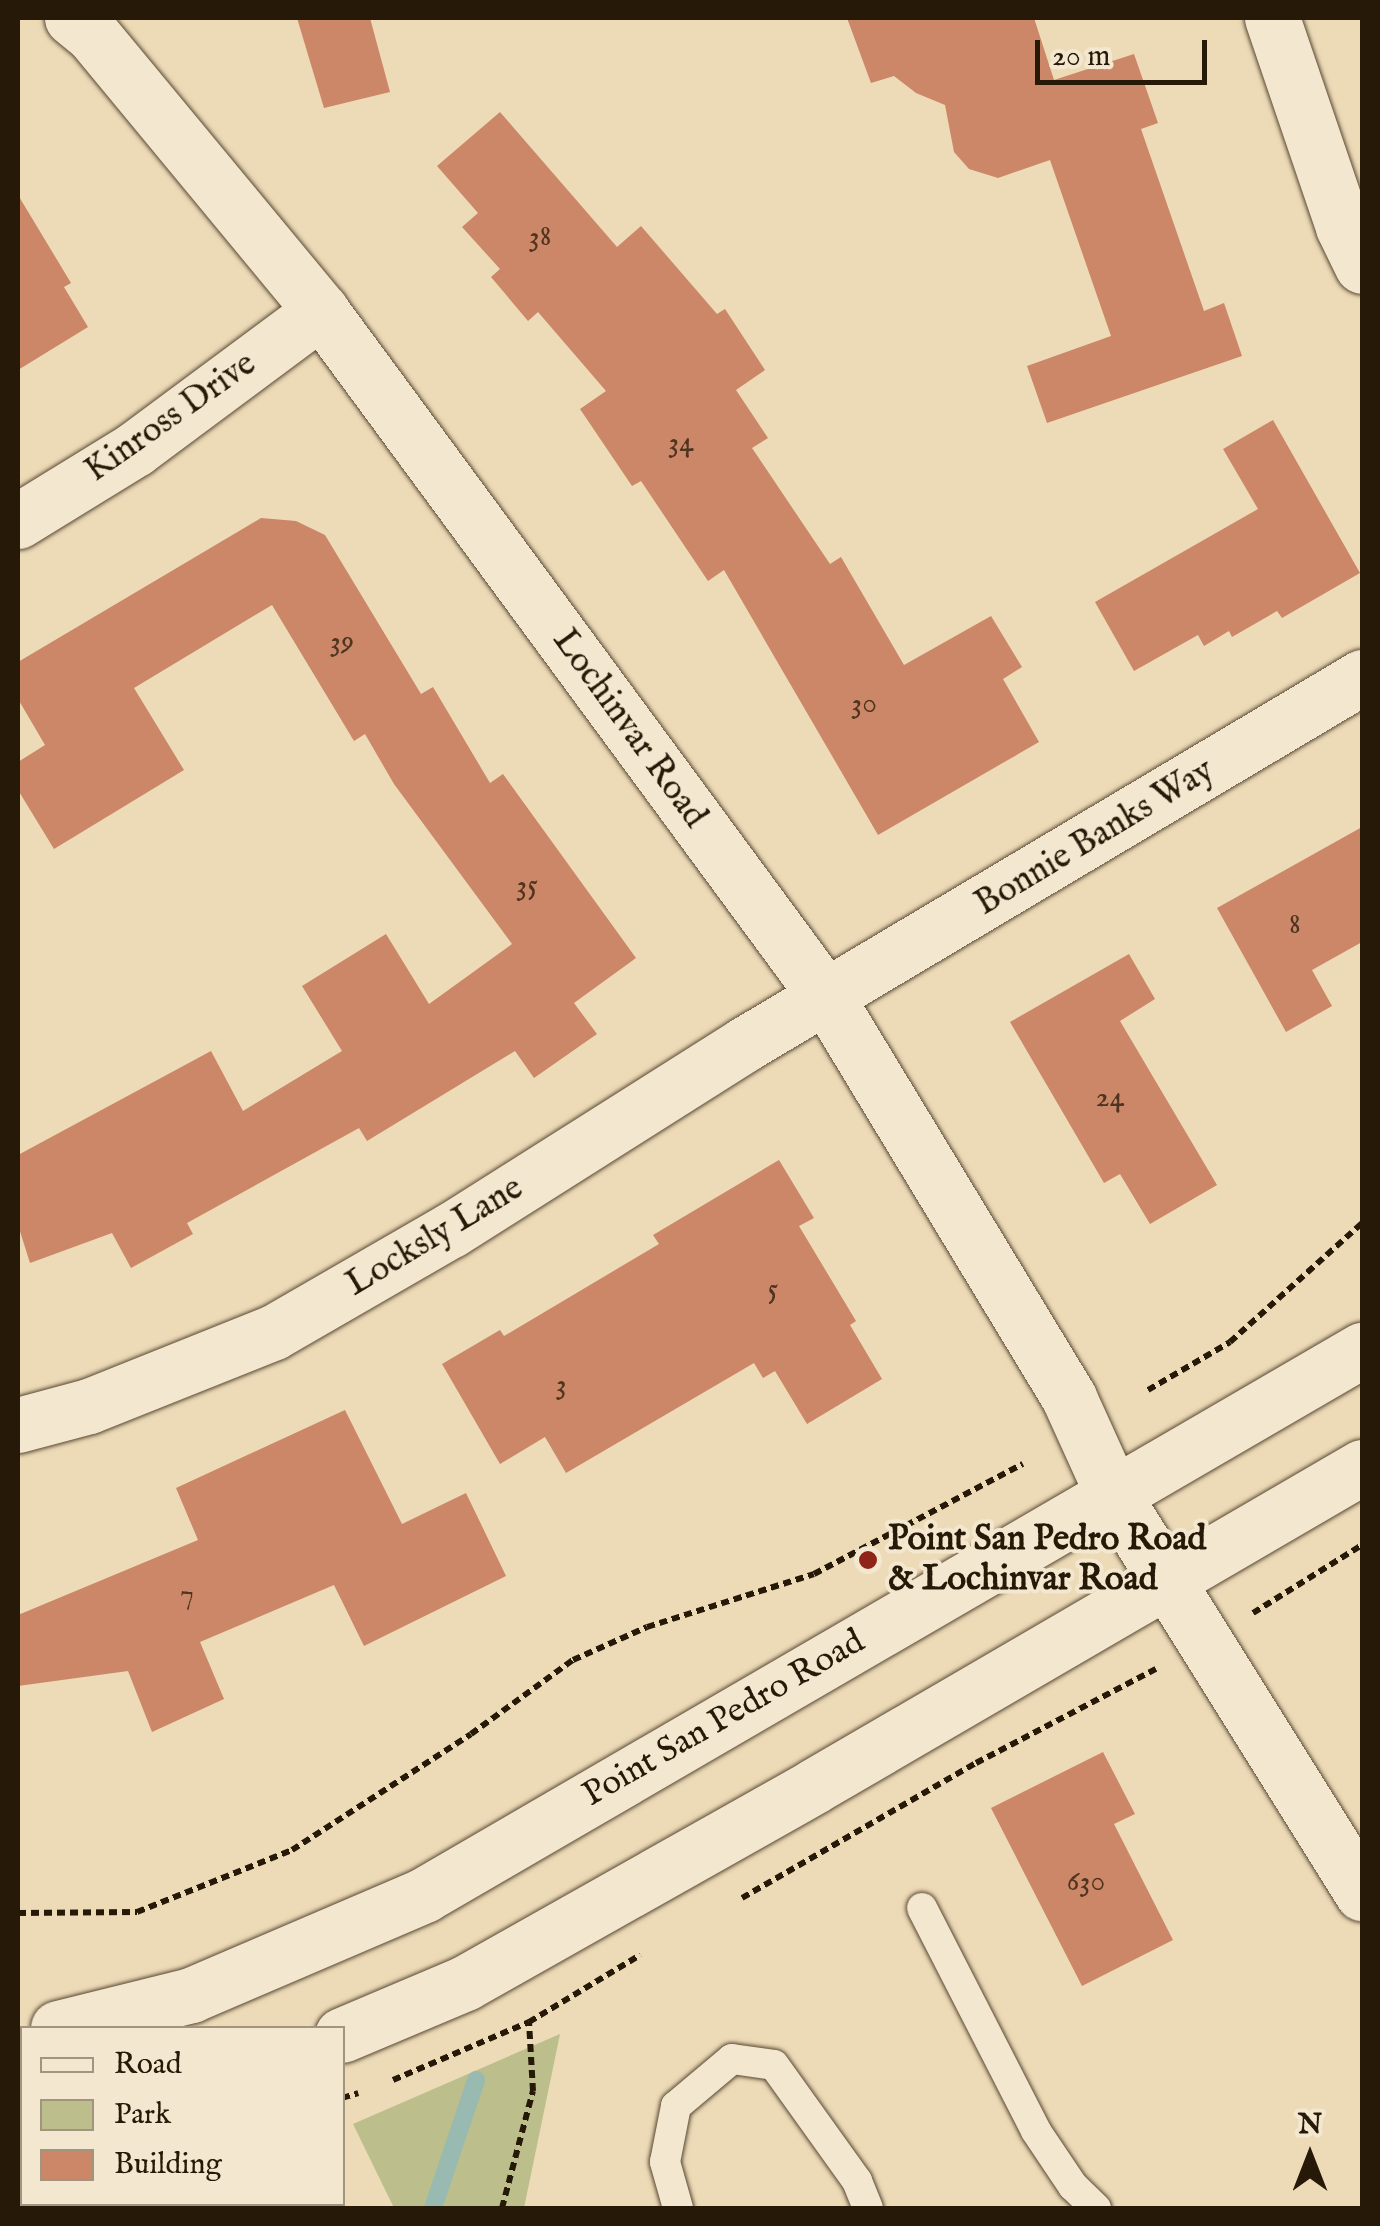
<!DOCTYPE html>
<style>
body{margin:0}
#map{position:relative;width:1380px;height:2226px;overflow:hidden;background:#eddab7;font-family:"IM FELL English",serif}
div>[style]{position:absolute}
.green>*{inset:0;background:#bcbe8c}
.stream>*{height:18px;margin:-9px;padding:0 9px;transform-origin:9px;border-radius:9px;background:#99bab1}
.building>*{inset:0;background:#cb8767}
.path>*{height:6px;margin-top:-3px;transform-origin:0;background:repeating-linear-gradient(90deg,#261907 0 8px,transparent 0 13px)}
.roads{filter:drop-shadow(0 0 2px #584933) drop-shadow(0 0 2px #584933)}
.service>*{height:30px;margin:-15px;padding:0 15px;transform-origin:15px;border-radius:15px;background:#f3e7d0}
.minor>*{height:55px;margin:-27.5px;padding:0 27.5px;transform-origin:27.5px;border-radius:27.5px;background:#f3e7d0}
.secondary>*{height:55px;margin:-27.5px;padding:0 27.5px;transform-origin:27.5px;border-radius:27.5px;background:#f3e7d0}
.dots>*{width:28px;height:28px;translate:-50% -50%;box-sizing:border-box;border:5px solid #f3e7d0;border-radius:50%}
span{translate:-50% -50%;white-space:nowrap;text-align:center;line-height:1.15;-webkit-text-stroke:8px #f3e7d0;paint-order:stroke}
.number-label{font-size:30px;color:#4f341f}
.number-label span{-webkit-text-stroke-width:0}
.street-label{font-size:35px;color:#261907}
.poi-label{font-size:35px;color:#261907;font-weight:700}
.left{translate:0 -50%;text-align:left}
.frame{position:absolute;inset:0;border:20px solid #261907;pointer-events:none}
.legend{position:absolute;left:20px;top:2026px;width:325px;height:180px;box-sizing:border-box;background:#f3e7d0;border:2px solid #a19580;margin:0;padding:12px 18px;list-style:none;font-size:30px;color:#261907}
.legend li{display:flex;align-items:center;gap:20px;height:50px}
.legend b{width:50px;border:2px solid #a19580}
.north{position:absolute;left:1260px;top:2106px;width:100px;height:100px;-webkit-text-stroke:8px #f3e7d0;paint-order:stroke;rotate:0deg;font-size:28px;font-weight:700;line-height:40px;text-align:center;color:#261907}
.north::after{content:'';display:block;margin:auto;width:35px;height:45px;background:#261907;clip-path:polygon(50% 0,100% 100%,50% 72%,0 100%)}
.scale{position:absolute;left:1035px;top:40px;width:172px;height:45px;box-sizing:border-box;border:5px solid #261907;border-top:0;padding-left:12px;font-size:30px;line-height:35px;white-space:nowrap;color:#261907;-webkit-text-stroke:8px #f3e7d0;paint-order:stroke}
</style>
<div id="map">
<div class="green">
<div style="clip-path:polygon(560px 2034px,524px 2208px,394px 2208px,353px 2124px)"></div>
</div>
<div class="stream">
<div style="left:433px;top:2208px;width:135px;rotate:-71.4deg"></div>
</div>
<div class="building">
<div style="clip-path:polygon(297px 18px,370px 18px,390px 92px,324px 108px)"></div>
<div style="clip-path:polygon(847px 18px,1034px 18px,1054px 80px,1134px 54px,1158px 123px,1141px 129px,1204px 311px,1224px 303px,1242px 356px,1047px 423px,1027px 366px,1111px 336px,1050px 160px,998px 178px,969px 169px,954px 152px,945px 105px,916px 93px,894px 76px,871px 83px)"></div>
<div style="clip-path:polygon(500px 112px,617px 247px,641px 226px,717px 314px,725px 309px,765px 370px,736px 390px,768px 438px,752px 448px,830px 564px,841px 557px,904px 665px,991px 616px,1022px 667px,1003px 679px,1039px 742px,878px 835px,724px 570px,708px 581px,641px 481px,632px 486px,580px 409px,606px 391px,538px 312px,528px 321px,491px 277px,500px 269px,462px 227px,478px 213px,437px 166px)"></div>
<div style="clip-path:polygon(18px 195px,71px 283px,64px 287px,88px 327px,18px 370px)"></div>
<div style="clip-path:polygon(1273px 420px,1360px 573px,1282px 618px,1277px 611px,1232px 637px,1229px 631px,1204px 646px,1198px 635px,1134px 671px,1095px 602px,1258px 509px,1223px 449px)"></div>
<div style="clip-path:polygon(261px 518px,296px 521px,325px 535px,421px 694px,433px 687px,490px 783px,503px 774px,636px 958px,574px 1003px,597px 1034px,534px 1078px,515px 1051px,367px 1141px,359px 1128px,187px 1223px,193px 1234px,131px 1268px,112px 1233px,30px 1263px,18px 1225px,18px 1155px,211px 1051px,243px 1111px,342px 1051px,302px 986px,386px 934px,429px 1004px,512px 944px,394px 784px,365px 734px,354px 741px,272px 605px,134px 688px,184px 770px,54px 849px,18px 790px,18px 762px,45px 745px,18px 699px,18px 662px)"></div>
<div style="clip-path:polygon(1362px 827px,1362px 942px,1312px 970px,1332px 1006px,1286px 1032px,1217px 908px)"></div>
<div style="clip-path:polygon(1129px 954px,1155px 999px,1120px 1021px,1217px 1185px,1150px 1224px,1120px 1174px,1104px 1183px,1010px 1022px)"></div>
<div style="clip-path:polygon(779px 1160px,814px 1218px,799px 1226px,856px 1321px,850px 1325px,882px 1379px,807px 1424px,775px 1371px,763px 1378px,754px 1363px,566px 1473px,545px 1437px,500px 1464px,442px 1364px,500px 1330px,504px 1336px,659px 1244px,653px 1235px)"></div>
<div style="clip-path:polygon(345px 1410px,402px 1524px,466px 1493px,506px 1576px,364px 1646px,334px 1585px,200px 1642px,224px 1699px,152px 1732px,128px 1671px,18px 1686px,18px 1615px,198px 1540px,176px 1488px)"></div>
<div style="clip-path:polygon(1103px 1752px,1135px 1814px,1114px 1824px,1173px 1940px,1082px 1986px,991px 1808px)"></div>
</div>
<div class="path">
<div style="left:1148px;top:1390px;width:95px;rotate:-30.3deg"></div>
<div style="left:1230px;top:1342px;width:178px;rotate:-42deg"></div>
<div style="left:1253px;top:1613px;width:128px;rotate:-32deg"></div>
<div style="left:742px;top:1898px;width:270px;rotate:-30deg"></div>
<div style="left:976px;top:1763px;width:203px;rotate:-27.6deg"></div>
<div style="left:18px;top:1913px;width:119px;rotate:-0.5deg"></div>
<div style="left:137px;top:1912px;width:167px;rotate:-21.8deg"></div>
<div style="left:292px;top:1850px;width:213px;rotate:-32.9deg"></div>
<div style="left:471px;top:1734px;width:126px;rotate:-36deg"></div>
<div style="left:573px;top:1660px;width:81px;rotate:-24deg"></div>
<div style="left:647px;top:1627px;width:175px;rotate:-17.6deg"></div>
<div style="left:814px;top:1574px;width:236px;rotate:-27.8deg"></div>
<div style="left:393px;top:2080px;width:148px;rotate:-23.1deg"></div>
<div style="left:529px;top:2022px;width:130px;rotate:-31.1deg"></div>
<div style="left:342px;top:2098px;width:17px;rotate:-17deg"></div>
<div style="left:502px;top:2208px;width:121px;rotate:-75.2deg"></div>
<div style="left:533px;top:2091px;width:69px;rotate:-93.3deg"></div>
</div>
<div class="roads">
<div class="service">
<div style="left:922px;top:1908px;width:250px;rotate:62.9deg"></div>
<div style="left:1036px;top:2131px;width:66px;rotate:56.1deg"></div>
<div style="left:1073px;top:2186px;width:32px;rotate:44deg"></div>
<div style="left:678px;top:2208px;width:48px;rotate:-105.8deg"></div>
<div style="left:665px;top:2162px;width:57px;rotate:-78.9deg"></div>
<div style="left:676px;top:2106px;width:73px;rotate:-40deg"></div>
<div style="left:732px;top:2059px;width:42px;rotate:8.1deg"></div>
<div style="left:774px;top:2065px;width:143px;rotate:54.4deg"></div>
<div style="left:857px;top:2181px;width:29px;rotate:68deg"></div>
</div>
<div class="minor">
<div style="left:72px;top:18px;width:26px;rotate:39deg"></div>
<div style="left:92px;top:34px;width:359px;rotate:50.4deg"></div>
<div style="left:321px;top:311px;width:853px;rotate:53.63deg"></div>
<div style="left:827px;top:998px;width:468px;rotate:58.8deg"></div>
<div style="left:1069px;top:1398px;width:104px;rotate:65.6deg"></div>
<div style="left:1112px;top:1493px;width:472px;rotate:58deg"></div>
<div style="left:1272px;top:18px;width:221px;rotate:71.2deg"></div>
<div style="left:1343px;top:227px;width:43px;rotate:64deg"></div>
<div style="left:18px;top:521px;width:137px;rotate:-31.6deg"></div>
<div style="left:135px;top:449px;width:232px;rotate:-36.6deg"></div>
<div style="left:18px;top:1425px;width:73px;rotate:-15deg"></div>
<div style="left:89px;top:1406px;width:199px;rotate:-21.8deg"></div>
<div style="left:274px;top:1332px;width:204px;rotate:-30deg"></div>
<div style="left:451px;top:1230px;width:348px;rotate:-32.3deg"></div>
<div style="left:745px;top:1044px;width:718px;rotate:-30.74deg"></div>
</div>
<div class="secondary">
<div style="left:58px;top:2028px;width:137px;rotate:-13.9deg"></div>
<div style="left:191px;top:1995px;width:254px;rotate:-23.2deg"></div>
<div style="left:424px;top:1895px;width:1085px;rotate:-30.16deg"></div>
<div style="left:342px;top:2035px;width:134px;rotate:-22.9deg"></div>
<div style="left:465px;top:1983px;width:401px;rotate:-29.4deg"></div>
<div style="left:814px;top:1786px;width:634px;rotate:-30.2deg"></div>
<div style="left:18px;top:2138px;width:4px;rotate:-14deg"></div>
</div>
</div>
<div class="dots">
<div style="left:868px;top:1560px;background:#8f2418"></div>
</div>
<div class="number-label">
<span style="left:540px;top:237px">38</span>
<span style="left:681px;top:443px">34</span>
<span style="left:342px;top:642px">39</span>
<span style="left:864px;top:704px">30</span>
<span style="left:527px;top:886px">35</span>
<span style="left:1295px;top:925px">8</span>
<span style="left:1110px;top:1098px">24</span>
<span style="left:773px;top:1290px">5</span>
<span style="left:561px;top:1385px">3</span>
<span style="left:187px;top:1595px">7</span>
<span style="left:1086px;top:1882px">630</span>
</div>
<div class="street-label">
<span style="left:171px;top:418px;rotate:-35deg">Kinross Drive</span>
<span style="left:629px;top:729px;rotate:54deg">Lochinvar Road</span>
<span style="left:1095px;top:838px;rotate:-31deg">Bonnie Banks Way</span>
<span style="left:435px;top:1237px;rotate:-31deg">Locksly Lane</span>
<span style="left:724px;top:1719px;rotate:-30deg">Point San Pedro Road</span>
</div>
<div class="poi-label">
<span class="left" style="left:888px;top:1560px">Point San Pedro Road<br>&amp; Lochinvar Road</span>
</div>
<div class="frame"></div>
<ul class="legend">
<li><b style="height:12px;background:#f3e7d0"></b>Road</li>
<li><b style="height:28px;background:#bcbe8c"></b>Park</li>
<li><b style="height:28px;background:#cb8767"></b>Building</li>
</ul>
<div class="north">N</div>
<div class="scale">20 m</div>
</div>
